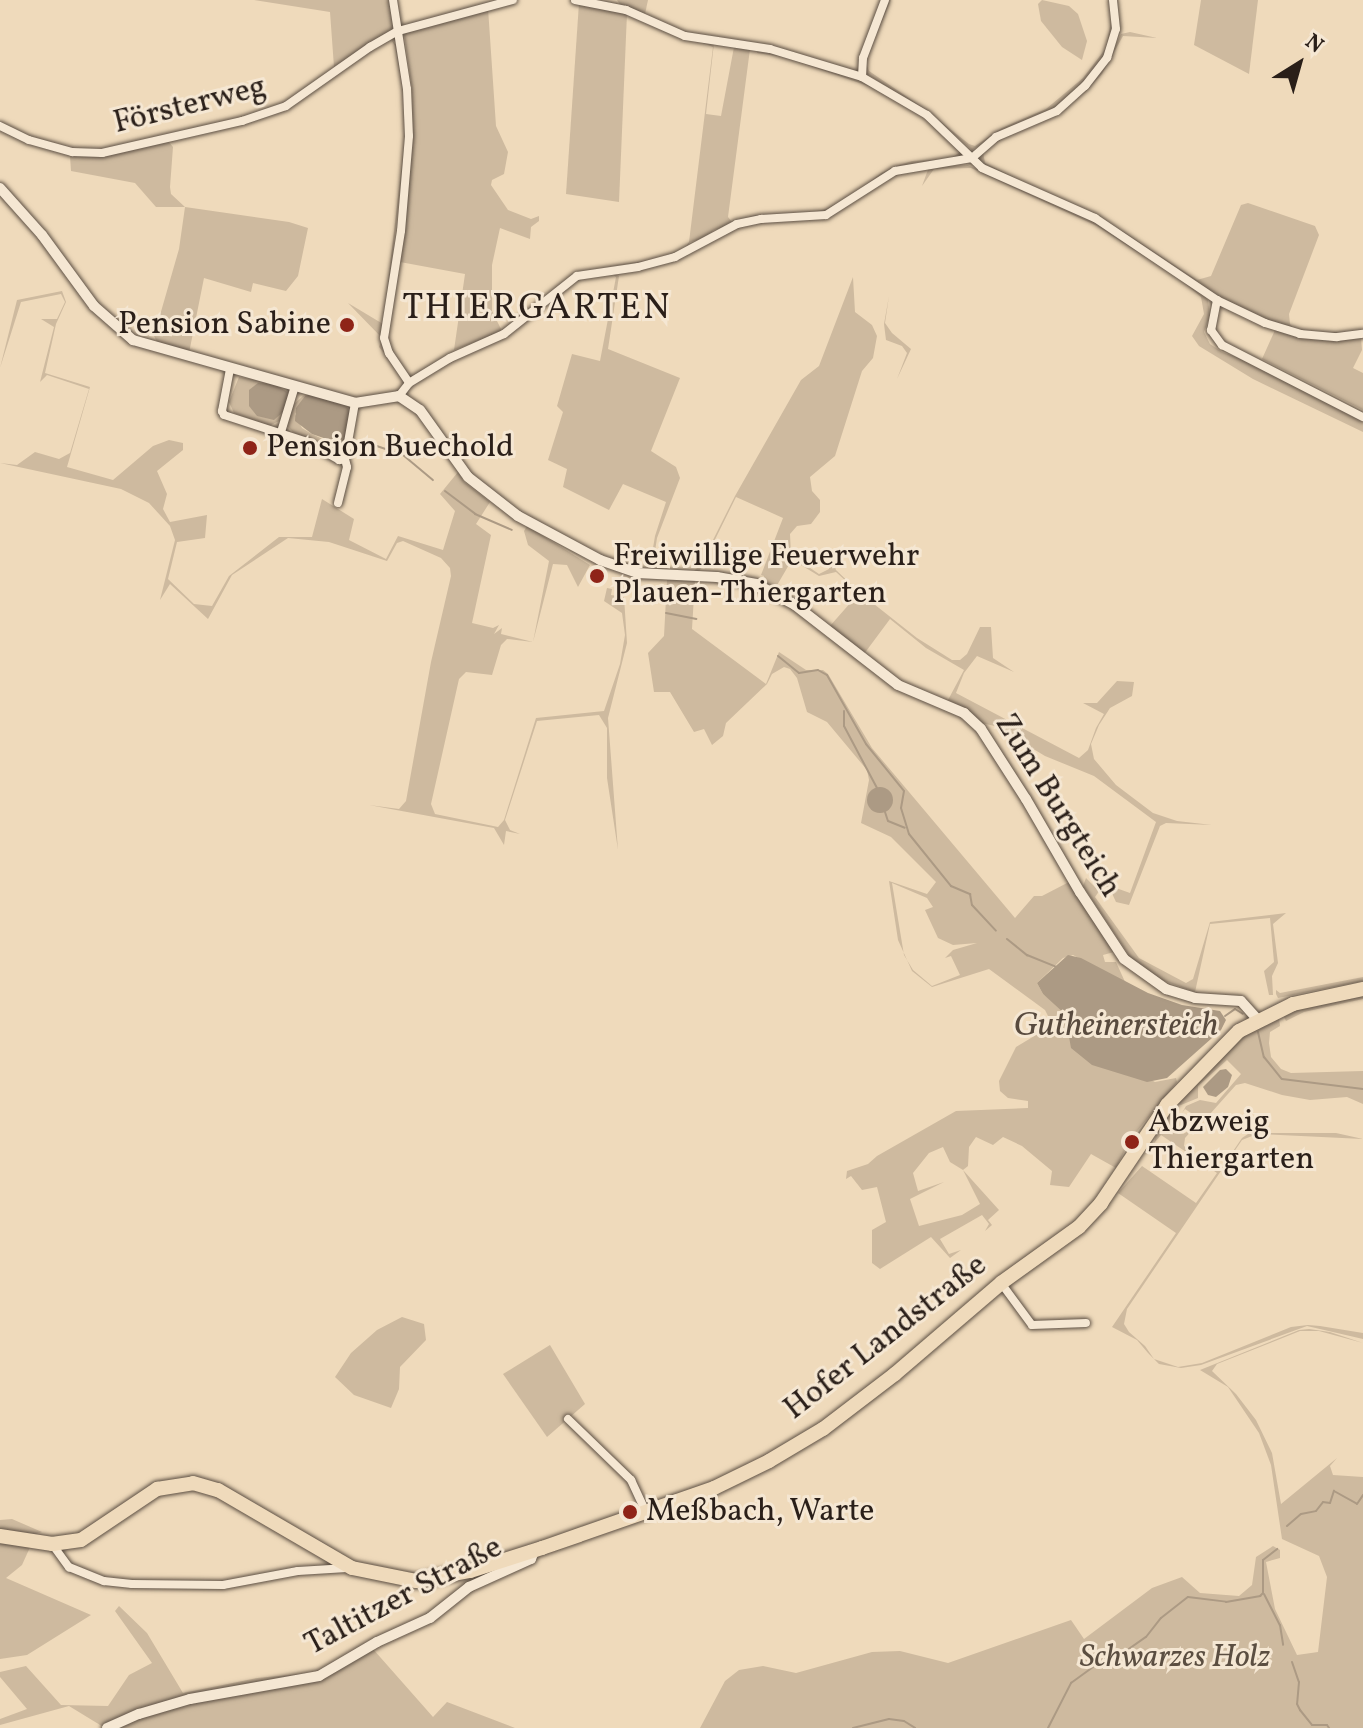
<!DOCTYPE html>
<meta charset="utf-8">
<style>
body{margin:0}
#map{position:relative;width:1363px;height:1728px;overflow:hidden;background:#efdabb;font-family:Vollkorn,serif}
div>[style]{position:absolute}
.green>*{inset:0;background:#ceba9f}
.water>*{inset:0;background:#ac9a84}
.round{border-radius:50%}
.stream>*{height:2px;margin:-1px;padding:0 1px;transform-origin:1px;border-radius:1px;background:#ac9a84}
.roads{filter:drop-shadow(0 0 2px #5b4e42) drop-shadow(0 0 2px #5b4e42)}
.minor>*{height:8px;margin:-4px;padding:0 4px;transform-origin:4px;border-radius:4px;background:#f5e7d3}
.tertiary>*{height:10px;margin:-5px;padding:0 5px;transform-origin:5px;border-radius:5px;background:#f5e7d3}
.primary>*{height:14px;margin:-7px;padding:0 7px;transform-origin:7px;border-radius:7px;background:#efdabb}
.dots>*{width:22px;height:22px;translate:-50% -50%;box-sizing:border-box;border:4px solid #f5e7d3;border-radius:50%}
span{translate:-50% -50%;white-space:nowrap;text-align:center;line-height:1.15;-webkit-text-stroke:6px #f5e7d3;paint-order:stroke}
.street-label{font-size:32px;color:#2a1f19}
.poi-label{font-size:32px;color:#2a1f19}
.right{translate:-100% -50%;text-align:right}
.left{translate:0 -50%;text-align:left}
.park-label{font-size:32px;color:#5b4e41;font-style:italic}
.water-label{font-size:34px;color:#584a3e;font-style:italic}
.quarter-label{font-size:36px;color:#2a1f19;letter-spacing:2px}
.north{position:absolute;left:1259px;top:24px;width:80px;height:80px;-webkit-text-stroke:6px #f5e7d3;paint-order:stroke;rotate:37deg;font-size:22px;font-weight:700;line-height:32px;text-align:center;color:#2a1f19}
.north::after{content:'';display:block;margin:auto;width:28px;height:36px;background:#2a1f19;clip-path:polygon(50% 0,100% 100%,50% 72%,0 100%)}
</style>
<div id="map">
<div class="green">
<div style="clip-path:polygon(254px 0,390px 0,395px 28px,334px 67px,330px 12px)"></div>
<div style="clip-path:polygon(617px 0,648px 0,645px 14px,621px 6px)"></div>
<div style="clip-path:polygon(888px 0,891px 0,882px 21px,869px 48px,866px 63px,869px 71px,922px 107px,969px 144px,975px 146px,1002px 128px,1046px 109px,1083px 78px,1106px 48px,1112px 15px,1111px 0,1114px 29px,1105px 57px,1083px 86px,1058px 107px,1011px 126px,972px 150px,933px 116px,867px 74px,864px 62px,868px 47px)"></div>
<div style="clip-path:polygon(1042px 0,1069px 6px,1078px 14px,1087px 41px,1082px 60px,1062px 47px,1041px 21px,1038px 4px)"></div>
<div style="clip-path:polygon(1201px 0,1258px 0,1249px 74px,1194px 45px)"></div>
<div style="clip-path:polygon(579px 3px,627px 13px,619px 202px,566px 194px)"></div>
<div style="clip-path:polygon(488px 8px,496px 126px,508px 152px,504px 174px,492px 180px,491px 185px,508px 210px,531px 219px,539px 216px,539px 221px,531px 227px,530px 239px,500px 228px,492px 265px,492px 311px,501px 329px,499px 333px,454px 350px,465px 274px,400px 262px,413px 142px,412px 89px,404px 33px)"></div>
<div style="clip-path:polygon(654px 24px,714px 43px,706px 114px,721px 116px,734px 47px,750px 49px,728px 217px,732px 222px,755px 215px,797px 215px,826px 209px,853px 195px,881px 173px,896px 166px,912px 161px,950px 159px,960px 152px,940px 128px,877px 89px,784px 57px,757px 53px,757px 49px,787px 55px,855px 77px,893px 95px,922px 114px,941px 128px,953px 139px,963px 151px,962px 158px,958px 160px,918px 162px,888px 171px,847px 201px,818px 214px,746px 220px,714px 230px,704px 238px,690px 242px,685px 250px,660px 260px,602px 267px,657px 259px,685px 248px,689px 242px,713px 47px)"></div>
<div style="clip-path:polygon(1130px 32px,1157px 38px,1123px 36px,1102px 74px,1085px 92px,1051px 118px,1015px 131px,989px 147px,983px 152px,985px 163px,1124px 232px,1197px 280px,1211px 276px,1241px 205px,1248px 203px,1315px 226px,1319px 235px,1289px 314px,1290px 324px,1294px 329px,1313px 332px,1346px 332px,1328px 335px,1284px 328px,1212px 293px,1126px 235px,980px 162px,980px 154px,1002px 136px,1051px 116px,1110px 56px,1121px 34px)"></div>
<div style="clip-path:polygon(391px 39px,396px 45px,404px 88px,405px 147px,383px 339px,404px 378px,379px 347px,382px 338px,348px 303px,383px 324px,405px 138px,403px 91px,395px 46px)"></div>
<div style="clip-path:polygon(28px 141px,71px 154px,168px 141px,173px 147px,170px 187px,171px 194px,185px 207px,289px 222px,308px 228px,298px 276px,286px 291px,253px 283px,251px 292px,204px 278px,189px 353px,157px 342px,154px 336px,179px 249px,185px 207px,156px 207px,135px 183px,71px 171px,70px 156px)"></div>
<div style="clip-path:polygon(968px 165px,1091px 220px,1136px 248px,1203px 294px,1208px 300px,1210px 316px,1204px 332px,1210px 344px,1222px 352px,1262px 366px,1363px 421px,1363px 432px,1253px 379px,1199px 346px,1192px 336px,1204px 314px,1201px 297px,1181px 280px,1097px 226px,971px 168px,934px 169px,922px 186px,929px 167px)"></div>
<div style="clip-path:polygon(610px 272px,619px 276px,608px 349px,680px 378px,651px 451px,676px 467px,680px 478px,657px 538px,653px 564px,666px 570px,694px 571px,701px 564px,735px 496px,801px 380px,819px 366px,853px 277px,855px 312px,872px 325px,877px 336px,873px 358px,862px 371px,835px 456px,810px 477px,812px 491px,820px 500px,820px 512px,811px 524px,797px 526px,790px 534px,791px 555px,819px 574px,829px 569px,830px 553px,836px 570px,860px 593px,917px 638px,952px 660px,960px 660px,967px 654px,980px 627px,991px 627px,993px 658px,1014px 672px,977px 656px,964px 673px,956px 693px,1079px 758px,1088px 750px,1096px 728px,1104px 714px,1083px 703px,1097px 703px,1117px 681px,1134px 682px,1132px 696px,1110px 708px,1099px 725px,1091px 744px,1094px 759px,1116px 785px,1153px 813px,1177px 821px,1212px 825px,1166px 823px,1160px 826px,1129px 905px,1116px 902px,1109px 887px,1102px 887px,1095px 897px,1139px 958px,1186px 983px,1193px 979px,1210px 922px,1286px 913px,1273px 924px,1278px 963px,1272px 976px,1273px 995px,1269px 995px,1264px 971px,1274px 962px,1270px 918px,1210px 924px,1195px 992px,1156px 978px,1132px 960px,1083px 886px,1086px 878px,1096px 888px,1102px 883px,1130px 893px,1156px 822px,1094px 776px,1045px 756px,995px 726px,981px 723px,968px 710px,948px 700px,964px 670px,926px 648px,890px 619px,864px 654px,830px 626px,859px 593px,836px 572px,819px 576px,796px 562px,790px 563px,776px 587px,763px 582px,764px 576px,761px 575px,783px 518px,736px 497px,699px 572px,650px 570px,646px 566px,650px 566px,655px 536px,666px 502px,623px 484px,609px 510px,563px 487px,567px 469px,548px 460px,563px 412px,557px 406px,572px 354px,600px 361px,616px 277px)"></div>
<div style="clip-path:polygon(62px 291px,66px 302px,56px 324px,45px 373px,90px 387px,67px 467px,113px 480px,153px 446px,169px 440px,183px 443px,183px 450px,157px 471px,167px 494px,163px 509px,170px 522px,207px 515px,205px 538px,177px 542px,168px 579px,194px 604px,212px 606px,229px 576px,279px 537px,312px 537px,322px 499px,354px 519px,349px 540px,386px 559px,398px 536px,443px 550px,455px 511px,440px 494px,458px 472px,464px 482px,490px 502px,476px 524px,491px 535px,472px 623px,493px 628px,499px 625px,494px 634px,502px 628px,501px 634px,533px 642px,549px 561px,528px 545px,524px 531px,527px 526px,590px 565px,578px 587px,567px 565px,553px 564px,533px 642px,507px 639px,501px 645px,492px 675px,466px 672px,459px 679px,431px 804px,435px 814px,498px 827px,504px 820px,536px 718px,604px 711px,620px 664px,625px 635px,622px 613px,604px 601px,607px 588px,612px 589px,611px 595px,624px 597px,627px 643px,608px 718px,618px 850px,607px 778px,607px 728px,599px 715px,537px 721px,505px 820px,510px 830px,520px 834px,506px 831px,504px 845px,494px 828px,369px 805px,399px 809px,406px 801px,431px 662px,451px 576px,450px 568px,441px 558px,403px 541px,397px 543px,387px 561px,329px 542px,288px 538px,232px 575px,208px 619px,170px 584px,160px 600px,175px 540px,170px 526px,149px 503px,121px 489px,0 463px,17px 465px,35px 452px,59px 459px,70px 453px,89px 389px,47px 375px,40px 382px,54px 327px,41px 319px,57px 319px,65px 302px,61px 294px,21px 302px,0 368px,17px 300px)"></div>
<div style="clip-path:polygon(889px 296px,885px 323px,892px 333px,911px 349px,897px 379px,907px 353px,902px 346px,886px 340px,884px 324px)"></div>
<div style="clip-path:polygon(1275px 330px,1361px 337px,1362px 350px,1353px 368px,1363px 373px,1363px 410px,1262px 359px)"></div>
<div style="clip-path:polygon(239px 377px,288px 386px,291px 391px,281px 420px,269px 426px,234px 413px,229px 402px)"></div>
<div style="clip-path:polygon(308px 394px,349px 405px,352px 420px,305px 396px,295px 414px,302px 428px,312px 434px,329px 442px,346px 440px,342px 453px,294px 433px,287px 426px,293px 405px,303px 396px)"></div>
<div style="clip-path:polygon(evenodd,695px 579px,692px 629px,766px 684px,779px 652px,806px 670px,823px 670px,828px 674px,872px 748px,1015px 918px,1034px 896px,1042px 896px,1069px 882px,1114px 952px,1103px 955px,1105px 962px,1116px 962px,1126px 984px,1073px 955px,1063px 958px,1037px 983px,1043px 994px,1062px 1009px,1072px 1039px,1155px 1082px,1176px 1078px,1177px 1082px,1130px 1140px,1116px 1168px,1091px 1154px,1069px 1187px,1050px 1185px,1052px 1171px,1022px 1146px,1003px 1137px,993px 1145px,976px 1137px,969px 1147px,968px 1166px,963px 1170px,999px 1210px,988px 1220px,992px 1225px,985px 1231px,989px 1224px,982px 1215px,940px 1239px,949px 1254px,961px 1250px,950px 1258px,931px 1237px,880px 1269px,872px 1263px,872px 1230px,886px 1222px,877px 1187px,862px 1190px,851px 1176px,846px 1179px,847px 1171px,868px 1164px,877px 1156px,956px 1111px,1028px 1108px,1028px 1101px,1008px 1098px,1000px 1091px,999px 1081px,1016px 1047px,1046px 1029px,1049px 1018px,1045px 1010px,989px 969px,932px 987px,912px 971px,898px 940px,889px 881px,927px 894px,936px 882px,891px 837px,861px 823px,869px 780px,867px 770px,827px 722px,807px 712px,797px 678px,790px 669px,784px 667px,772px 674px,767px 684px,726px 723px,723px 736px,712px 745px,704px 729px,694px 732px,670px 692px,654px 692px,648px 653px,664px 636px,667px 580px,695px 579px,892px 883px,927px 898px,933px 907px,925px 910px,938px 938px,953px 945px,977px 943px,953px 950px,945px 958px,951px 956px,960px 975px,932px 986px,913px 970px,904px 955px,892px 883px,695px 579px,943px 1147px,950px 1162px,963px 1170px,980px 1204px,962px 1215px,919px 1226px,910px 1199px,944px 1182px,918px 1191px,913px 1173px,929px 1153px,943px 1147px)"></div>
<div style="clip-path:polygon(1363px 977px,1363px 981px,1278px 998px,1276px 994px,1276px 990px,1280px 993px)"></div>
<div style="clip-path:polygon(1363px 993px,1363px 999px,1304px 1012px,1286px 1021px,1284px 1017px,1285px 1013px)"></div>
<div style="clip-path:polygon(1279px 1018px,1280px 1026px,1270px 1032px,1269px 1043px,1271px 1057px,1281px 1069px,1291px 1073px,1363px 1071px,1363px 1104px,1347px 1097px,1310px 1100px,1282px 1095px,1245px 1083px,1236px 1085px,1210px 1114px,1193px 1123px,1188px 1117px,1191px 1113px,1185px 1109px,1182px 1113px,1186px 1106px,1200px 1100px,1216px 1103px,1241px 1074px,1227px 1060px,1198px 1086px,1198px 1098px,1181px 1105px,1176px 1103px,1210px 1064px,1249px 1032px)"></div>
<div style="clip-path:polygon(1168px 1113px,1175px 1115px,1178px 1130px,1183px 1134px,1194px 1128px,1185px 1138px,1184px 1146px,1216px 1170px,1221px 1169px,1242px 1138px,1248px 1134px,1257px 1133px,1336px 1133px,1363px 1139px,1257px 1134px,1242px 1140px,1127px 1309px,1124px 1324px,1129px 1332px,1145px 1346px,1154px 1359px,1178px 1367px,1202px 1363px,1291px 1327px,1308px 1325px,1320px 1326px,1363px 1333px,1363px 1339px,1307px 1326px,1201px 1365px,1181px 1368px,1159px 1364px,1148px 1353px,1137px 1340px,1112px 1327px,1176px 1233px,1118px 1193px,1142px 1166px,1196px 1203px,1217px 1173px,1161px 1135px,1141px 1158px,1154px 1143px,1158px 1127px)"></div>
<div style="clip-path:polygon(402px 1317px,424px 1324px,426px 1340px,400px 1367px,399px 1389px,391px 1408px,354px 1395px,335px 1377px,351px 1353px,377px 1330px)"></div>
<div style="clip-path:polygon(1299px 1330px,1309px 1329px,1330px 1332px,1363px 1343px,1319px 1331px,1300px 1331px,1217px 1364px,1212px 1371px,1236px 1394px,1256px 1420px,1272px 1453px,1281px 1504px,1337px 1458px,1330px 1466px,1333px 1475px,1363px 1477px,1363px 1728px,700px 1728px,725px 1681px,739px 1670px,763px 1666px,796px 1673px,872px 1652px,900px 1651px,948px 1663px,1071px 1620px,1084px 1639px,1152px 1588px,1182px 1577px,1200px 1593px,1239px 1596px,1252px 1585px,1256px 1557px,1273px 1546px,1280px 1550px,1280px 1558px,1266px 1562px,1275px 1609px,1297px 1655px,1318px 1652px,1327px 1577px,1319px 1556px,1282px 1539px,1271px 1465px,1259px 1433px,1228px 1387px,1200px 1370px)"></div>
<div style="clip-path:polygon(550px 1345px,585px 1404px,547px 1437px,503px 1374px)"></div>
<div style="clip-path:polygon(12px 1519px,42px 1532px,36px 1534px,22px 1565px,6px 1578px,91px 1615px,27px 1655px,0 1659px,0 1520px)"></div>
<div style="clip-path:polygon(119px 1606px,147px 1633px,183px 1693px,257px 1678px,311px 1673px,373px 1649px,433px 1717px,447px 1702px,515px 1728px,105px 1728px,69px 1706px,0 1725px,0 1719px,27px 1709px,0 1677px,0 1672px,26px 1666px,61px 1705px,108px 1706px,129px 1675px,152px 1663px,115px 1611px)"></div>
</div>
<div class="water">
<div style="clip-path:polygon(258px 383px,274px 384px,289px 393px,283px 412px,274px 420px,257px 416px,249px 406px,249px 390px)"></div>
<div style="clip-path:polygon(311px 394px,346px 405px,350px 413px,346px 440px,341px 444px,312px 434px,295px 421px,296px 408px,305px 396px)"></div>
<div class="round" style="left:867px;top:787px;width:26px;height:26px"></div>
<div style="clip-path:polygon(1068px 955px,1081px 958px,1148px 993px,1182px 1005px,1220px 1011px,1226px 1020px,1221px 1030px,1167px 1078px,1147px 1082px,1092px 1065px,1071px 1048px,1065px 1014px,1043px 994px,1037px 983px)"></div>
<div style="clip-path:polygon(1226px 1069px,1232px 1075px,1228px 1087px,1216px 1097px,1208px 1095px,1203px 1087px,1220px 1070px)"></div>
</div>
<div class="stream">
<div style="left:368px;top:443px;width:37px;rotate:19deg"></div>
<div style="left:403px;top:455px;width:39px;rotate:40deg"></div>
<div style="left:445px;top:491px;width:38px;rotate:37deg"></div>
<div style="left:475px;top:514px;width:40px;rotate:23.4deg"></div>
<div style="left:666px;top:613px;width:31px;rotate:11deg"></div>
<div style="left:778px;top:656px;width:27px;rotate:39deg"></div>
<div style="left:799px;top:673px;width:19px;rotate:-9deg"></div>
<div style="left:818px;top:670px;width:10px;rotate:29deg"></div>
<div style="left:827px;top:675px;width:79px;rotate:60.5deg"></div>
<div style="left:866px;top:744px;width:60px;rotate:51deg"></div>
<div style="left:904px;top:791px;width:17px;rotate:100deg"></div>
<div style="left:901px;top:808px;width:27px;rotate:73deg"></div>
<div style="left:909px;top:834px;width:67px;rotate:51.1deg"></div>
<div style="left:951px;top:886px;width:21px;rotate:23deg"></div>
<div style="left:970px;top:894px;width:11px;rotate:80deg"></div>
<div style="left:972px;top:905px;width:35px;rotate:47deg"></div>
<div style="left:844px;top:711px;width:15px;rotate:90deg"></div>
<div style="left:844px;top:726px;width:70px;rotate:62deg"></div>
<div style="left:885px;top:812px;width:9px;rotate:72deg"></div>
<div style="left:888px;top:821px;width:18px;rotate:22deg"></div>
<div style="left:1007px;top:939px;width:26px;rotate:39deg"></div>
<div style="left:1027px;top:955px;width:31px;rotate:22deg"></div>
<div style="left:1225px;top:1016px;width:12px;rotate:-35deg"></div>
<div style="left:1235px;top:1009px;width:9px;rotate:32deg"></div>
<div style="left:1258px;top:1032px;width:26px;rotate:77deg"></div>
<div style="left:1264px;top:1057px;width:28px;rotate:51deg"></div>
<div style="left:1282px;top:1079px;width:82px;rotate:7deg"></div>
<div style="left:1287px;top:1526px;width:18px;rotate:-41deg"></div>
<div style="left:1301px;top:1514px;width:15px;rotate:-11deg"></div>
<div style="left:1316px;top:1511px;width:11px;rotate:-52deg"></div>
<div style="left:1323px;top:1502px;width:7px;rotate:8deg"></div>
<div style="left:1330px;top:1503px;width:13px;rotate:-72deg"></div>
<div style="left:1334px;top:1491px;width:26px;rotate:29deg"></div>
<div style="left:1357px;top:1504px;width:11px;rotate:-56deg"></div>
<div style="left:1264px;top:1594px;width:35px;rotate:63deg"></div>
<div style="left:1280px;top:1625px;width:20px;rotate:81deg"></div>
<div style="left:1292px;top:1662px;width:21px;rotate:71deg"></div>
<div style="left:1299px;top:1682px;width:22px;rotate:95deg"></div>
<div style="left:1297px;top:1704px;width:7px;rotate:63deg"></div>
<div style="left:1300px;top:1710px;width:19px;rotate:51deg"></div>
<div style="left:1312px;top:1725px;width:15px"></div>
<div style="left:1327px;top:1725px;width:4px;rotate:56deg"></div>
<div style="left:853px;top:1728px;width:37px;rotate:-14deg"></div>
<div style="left:889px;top:1719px;width:15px;rotate:8deg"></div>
<div style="left:904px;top:1721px;width:13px;rotate:32deg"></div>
<div style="left:1048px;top:1728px;width:51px;rotate:-62.9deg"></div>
<div style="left:1071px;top:1683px;width:37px;rotate:-36deg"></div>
<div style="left:1101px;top:1661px;width:23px;rotate:-20deg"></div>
<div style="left:1123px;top:1653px;width:28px;rotate:-35deg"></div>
<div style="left:1146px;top:1637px;width:24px;rotate:-52deg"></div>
<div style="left:1161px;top:1618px;width:34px;rotate:-38deg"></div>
<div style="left:1188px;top:1597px;width:38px;rotate:7deg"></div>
<div style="left:1226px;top:1602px;width:35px;rotate:-10deg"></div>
<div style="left:1260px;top:1596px;width:4px;rotate:-45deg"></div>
<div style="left:1263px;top:1593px;width:33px;rotate:-90deg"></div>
<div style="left:1263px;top:1560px;width:18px;rotate:-38deg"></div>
</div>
<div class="roads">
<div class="minor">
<div style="left:393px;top:0;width:90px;rotate:81.1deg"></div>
<div style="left:407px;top:89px;width:47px;rotate:87.6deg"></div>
<div style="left:409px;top:136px;width:95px;rotate:94.8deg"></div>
<div style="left:401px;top:231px;width:108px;rotate:99deg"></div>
<div style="left:384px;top:338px;width:16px;rotate:72deg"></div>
<div style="left:389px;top:353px;width:36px;rotate:56deg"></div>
<div style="left:575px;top:0;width:52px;rotate:11.1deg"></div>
<div style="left:626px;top:10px;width:64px;rotate:23.8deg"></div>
<div style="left:685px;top:36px;width:86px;rotate:8.7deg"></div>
<div style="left:770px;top:49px;width:96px;rotate:16.9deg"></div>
<div style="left:862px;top:77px;width:75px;rotate:30.3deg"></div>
<div style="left:927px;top:115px;width:76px;rotate:43.9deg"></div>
<div style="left:982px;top:168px;width:124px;rotate:23.9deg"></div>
<div style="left:1095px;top:218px;width:147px;rotate:33.9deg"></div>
<div style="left:1217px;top:300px;width:53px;rotate:25.6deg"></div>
<div style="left:1265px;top:323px;width:37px;rotate:17deg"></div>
<div style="left:1300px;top:334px;width:37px;rotate:5deg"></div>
<div style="left:1337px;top:337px;width:26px;rotate:-7deg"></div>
<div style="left:862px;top:77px;width:19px;rotate:-87deg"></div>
<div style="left:863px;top:58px;width:62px;rotate:-69.2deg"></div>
<div style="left:0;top:126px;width:32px;rotate:26deg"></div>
<div style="left:29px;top:140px;width:45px;rotate:15.6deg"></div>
<div style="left:72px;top:152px;width:30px;rotate:2deg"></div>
<div style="left:102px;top:153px;width:144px;rotate:-12.9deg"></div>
<div style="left:242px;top:121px;width:46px;rotate:-18.8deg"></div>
<div style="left:286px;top:106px;width:103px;rotate:-35.1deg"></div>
<div style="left:370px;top:47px;width:32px;rotate:-30deg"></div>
<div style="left:398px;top:31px;width:119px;rotate:-15.1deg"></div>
<div style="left:972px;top:158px;width:32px;rotate:-41deg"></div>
<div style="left:996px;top:137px;width:66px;rotate:-23.1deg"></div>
<div style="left:1057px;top:111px;width:38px;rotate:-42deg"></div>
<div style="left:1085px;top:86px;width:36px;rotate:-52deg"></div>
<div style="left:1107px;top:58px;width:30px;rotate:-73deg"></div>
<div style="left:1116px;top:29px;width:29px;rotate:-96deg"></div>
<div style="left:1217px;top:300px;width:31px;rotate:101deg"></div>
<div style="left:1211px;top:330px;width:19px;rotate:54deg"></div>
<div style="left:1222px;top:345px;width:158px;rotate:27.1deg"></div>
<div style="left:230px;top:369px;width:43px;rotate:100.8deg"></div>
<div style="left:222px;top:411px;width:4px;rotate:63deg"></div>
<div style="left:224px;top:415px;width:87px;rotate:18deg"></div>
<div style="left:307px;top:442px;width:37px;rotate:29deg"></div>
<div style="left:339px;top:460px;width:6px;rotate:-9deg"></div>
<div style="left:345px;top:459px;width:57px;rotate:-79.9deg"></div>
<div style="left:399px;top:396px;width:16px;rotate:-52deg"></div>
<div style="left:409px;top:383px;width:48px;rotate:-31.4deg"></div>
<div style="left:450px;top:358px;width:59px;rotate:-24deg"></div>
<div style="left:504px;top:334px;width:93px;rotate:-38.5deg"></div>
<div style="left:577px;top:276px;width:62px;rotate:-8.4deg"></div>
<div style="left:638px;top:267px;width:38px;rotate:-15deg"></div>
<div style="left:675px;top:257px;width:70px;rotate:-28deg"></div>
<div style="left:737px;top:224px;width:25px;rotate:-12deg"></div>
<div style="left:761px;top:219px;width:65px;rotate:-3.5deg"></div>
<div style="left:826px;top:215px;width:82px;rotate:-32.5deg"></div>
<div style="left:895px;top:171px;width:78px;rotate:-9.6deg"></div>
<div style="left:281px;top:432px;width:48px;rotate:-73.1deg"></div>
<div style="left:338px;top:503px;width:37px;rotate:-76deg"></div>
<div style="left:347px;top:467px;width:8px;rotate:-104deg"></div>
<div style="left:1001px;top:1283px;width:52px;rotate:53.6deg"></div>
<div style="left:1032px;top:1325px;width:54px;rotate:-2.1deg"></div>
<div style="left:568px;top:1419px;width:88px;rotate:44.1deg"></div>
<div style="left:631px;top:1480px;width:35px;rotate:65deg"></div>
<div style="left:52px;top:1544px;width:29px;rotate:54deg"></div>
<div style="left:69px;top:1567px;width:38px;rotate:22deg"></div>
<div style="left:104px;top:1581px;width:28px;rotate:6deg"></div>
<div style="left:132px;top:1584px;width:91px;rotate:0.6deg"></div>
<div style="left:223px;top:1585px;width:76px;rotate:-10.6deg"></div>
<div style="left:298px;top:1571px;width:49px;rotate:-3.5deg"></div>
</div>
<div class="tertiary">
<div style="left:0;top:188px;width:63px;rotate:48.2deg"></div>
<div style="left:42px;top:235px;width:88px;rotate:53.8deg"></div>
<div style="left:94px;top:306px;width:52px;rotate:41.1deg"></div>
<div style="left:133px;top:340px;width:231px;rotate:15.8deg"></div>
<div style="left:355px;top:403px;width:45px;rotate:-9deg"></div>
<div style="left:399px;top:396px;width:25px;rotate:34deg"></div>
<div style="left:420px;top:410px;width:82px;rotate:54.4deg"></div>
<div style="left:468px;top:477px;width:63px;rotate:38deg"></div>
<div style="left:518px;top:516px;width:93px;rotate:28.2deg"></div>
<div style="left:600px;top:560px;width:39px;rotate:19deg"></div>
<div style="left:637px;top:573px;width:80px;rotate:2.9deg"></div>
<div style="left:717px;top:577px;width:40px;rotate:10deg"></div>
<div style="left:756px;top:584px;width:44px;rotate:28.3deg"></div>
<div style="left:795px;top:605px;width:130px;rotate:37.8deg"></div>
<div style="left:898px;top:685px;width:72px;rotate:23deg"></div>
<div style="left:964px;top:713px;width:23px;rotate:43deg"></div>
<div style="left:981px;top:729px;width:83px;rotate:57.3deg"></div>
<div style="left:1026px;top:799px;width:108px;rotate:59.9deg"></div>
<div style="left:1080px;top:892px;width:80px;rotate:56.7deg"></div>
<div style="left:1124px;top:959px;width:52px;rotate:35.5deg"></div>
<div style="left:1166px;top:989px;width:30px;rotate:17deg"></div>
<div style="left:1195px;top:998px;width:46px;rotate:3.7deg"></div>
<div style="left:1241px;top:1001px;width:24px;rotate:48deg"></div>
<div style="left:107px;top:1728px;width:35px;rotate:-24deg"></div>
<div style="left:139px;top:1714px;width:53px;rotate:-16.4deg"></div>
<div style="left:190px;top:1699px;width:131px;rotate:-10.1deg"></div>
<div style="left:319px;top:1676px;width:67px;rotate:-30.4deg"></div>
<div style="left:377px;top:1642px;width:58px;rotate:-24.4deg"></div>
<div style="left:430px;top:1618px;width:50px;rotate:-38.5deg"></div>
<div style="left:469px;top:1587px;width:68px;rotate:-24.3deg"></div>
<div style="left:531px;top:1559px;width:9px;rotate:-69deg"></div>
</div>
<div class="primary">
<div style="left:0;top:1536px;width:53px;rotate:8.7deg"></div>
<div style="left:52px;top:1544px;width:29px;rotate:-8deg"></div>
<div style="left:81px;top:1540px;width:92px;rotate:-33.9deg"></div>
<div style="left:157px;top:1489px;width:36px;rotate:-9deg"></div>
<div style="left:193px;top:1483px;width:26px;rotate:16deg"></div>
<div style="left:218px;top:1490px;width:155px;rotate:30.2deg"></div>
<div style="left:352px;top:1568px;width:65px;rotate:11.5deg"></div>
<div style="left:416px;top:1581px;width:55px;rotate:-10.5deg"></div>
<div style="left:470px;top:1571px;width:76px;rotate:-17.7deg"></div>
<div style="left:542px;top:1548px;width:182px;rotate:-19.2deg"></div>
<div style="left:714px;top:1488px;width:61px;rotate:-26.1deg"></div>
<div style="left:769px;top:1461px;width:63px;rotate:-30.7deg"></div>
<div style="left:823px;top:1429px;width:91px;rotate:-37.4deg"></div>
<div style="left:895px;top:1374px;width:140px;rotate:-40.6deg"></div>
<div style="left:1001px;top:1283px;width:96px;rotate:-35.7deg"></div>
<div style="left:1079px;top:1227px;width:33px;rotate:-47deg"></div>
<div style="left:1101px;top:1203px;width:118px;rotate:-56deg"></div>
<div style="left:1167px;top:1105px;width:103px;rotate:-45.8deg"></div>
<div style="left:1239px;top:1031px;width:60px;rotate:-26.6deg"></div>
<div style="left:1293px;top:1004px;width:72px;rotate:-12.1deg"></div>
</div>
</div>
<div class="dots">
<div style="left:347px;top:325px;background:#8f2418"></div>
<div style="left:250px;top:448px;background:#8f2418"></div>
<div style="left:597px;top:576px;background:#8f2418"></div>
<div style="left:1132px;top:1142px;background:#8f2418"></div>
<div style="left:630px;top:1512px;background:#8f2418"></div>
</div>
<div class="street-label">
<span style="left:190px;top:106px;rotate:-14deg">Försterweg</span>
<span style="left:1057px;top:806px;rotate:58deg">Zum Burgteich</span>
<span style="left:886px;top:1338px;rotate:-38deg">Hofer Landstraße</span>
<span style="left:404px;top:1597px;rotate:-28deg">Taltitzer Straße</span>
</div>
<div class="poi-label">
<span class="right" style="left:331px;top:325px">Pension Sabine</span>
<span class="left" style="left:266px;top:448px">Pension Buechold</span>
<span class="left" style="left:613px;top:576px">Freiwillige Feuerwehr<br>Plauen-Thiergarten</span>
<span class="left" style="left:1148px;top:1142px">Abzweig<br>Thiergarten</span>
<span class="left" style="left:646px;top:1512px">Meßbach, Warte</span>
</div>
<div class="park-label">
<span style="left:1175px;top:1658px">Schwarzes Holz</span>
</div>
<div class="water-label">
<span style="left:1116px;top:1027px">Gutheinersteich</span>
</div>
<div class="quarter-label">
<span style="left:537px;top:310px">THIERGARTEN</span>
</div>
<div class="north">N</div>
</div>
